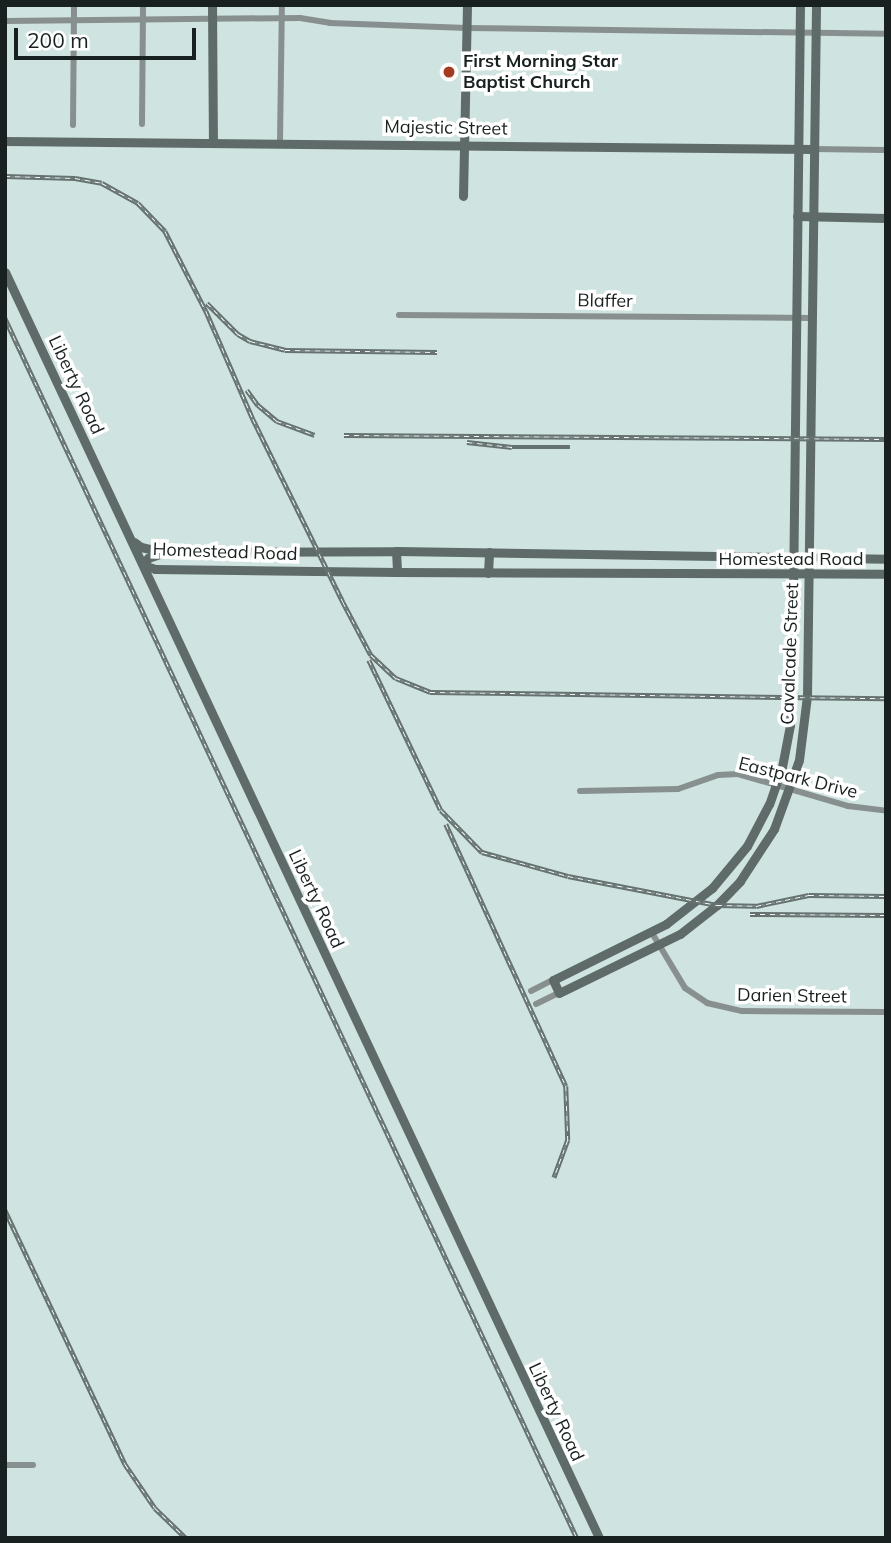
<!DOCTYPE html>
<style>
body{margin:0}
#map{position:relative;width:891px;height:1543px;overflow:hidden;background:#cfe3e0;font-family:Mulish,sans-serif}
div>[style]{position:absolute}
.street>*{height:6px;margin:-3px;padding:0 3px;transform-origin:3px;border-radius:3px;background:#88908f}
.secondary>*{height:9px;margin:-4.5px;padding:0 4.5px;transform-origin:4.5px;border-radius:4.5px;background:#5f6b69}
.rail>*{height:4.5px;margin-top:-2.25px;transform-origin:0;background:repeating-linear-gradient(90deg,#fff 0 5px,#657270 0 10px);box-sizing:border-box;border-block:2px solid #657270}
.dots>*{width:19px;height:19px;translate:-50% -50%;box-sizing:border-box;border:4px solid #fff;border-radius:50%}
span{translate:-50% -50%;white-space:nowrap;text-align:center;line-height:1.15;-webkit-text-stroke:7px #fff;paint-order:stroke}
.poi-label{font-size:18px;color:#192120;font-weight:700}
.left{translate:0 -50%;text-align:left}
.street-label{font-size:18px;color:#192120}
.frame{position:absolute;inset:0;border:7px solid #192120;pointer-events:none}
.scale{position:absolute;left:14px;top:28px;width:182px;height:32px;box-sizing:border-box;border:4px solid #192120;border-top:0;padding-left:9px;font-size:21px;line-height:24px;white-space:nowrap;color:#192120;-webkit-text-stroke:5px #fff;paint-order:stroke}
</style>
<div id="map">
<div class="street">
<div style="left:5px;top:21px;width:295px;rotate:-0.6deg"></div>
<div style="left:300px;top:18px;width:30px;rotate:9deg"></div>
<div style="left:330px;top:23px;width:137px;rotate:2.1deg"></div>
<div style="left:467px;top:28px;width:419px;rotate:0.8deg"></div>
<div style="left:142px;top:124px;width:119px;rotate:-89.5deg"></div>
<div style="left:73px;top:125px;width:120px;rotate:-89.5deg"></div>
<div style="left:280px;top:141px;width:136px;rotate:-89.2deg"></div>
<div style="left:813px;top:149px;width:73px;rotate:0.8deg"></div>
<div style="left:399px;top:315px;width:412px;rotate:0.4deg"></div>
<div style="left:580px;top:791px;width:98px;rotate:-1.2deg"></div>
<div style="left:678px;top:789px;width:42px;rotate:-19.3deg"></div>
<div style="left:718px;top:775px;width:20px;rotate:-3deg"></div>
<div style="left:738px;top:774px;width:115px;rotate:16.2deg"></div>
<div style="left:848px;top:806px;width:38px;rotate:7deg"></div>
<div style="left:652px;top:933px;width:64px;rotate:59deg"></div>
<div style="left:685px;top:988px;width:27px;rotate:34deg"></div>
<div style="left:707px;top:1003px;width:36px;rotate:13deg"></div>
<div style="left:742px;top:1011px;width:144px;rotate:0.4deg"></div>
<div style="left:531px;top:991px;width:25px;rotate:-27deg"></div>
<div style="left:536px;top:1004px;width:25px;rotate:-26deg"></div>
<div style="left:5px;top:1465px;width:28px"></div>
</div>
<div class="secondary">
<div style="left:212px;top:5px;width:137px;rotate:89.6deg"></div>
<div style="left:800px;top:5px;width:671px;rotate:90.68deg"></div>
<div style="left:792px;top:676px;width:49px;rotate:92.3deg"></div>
<div style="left:790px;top:725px;width:43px;rotate:100.8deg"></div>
<div style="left:782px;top:767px;width:39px;rotate:109deg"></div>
<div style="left:769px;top:804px;width:47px;rotate:117.6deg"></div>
<div style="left:747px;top:846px;width:55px;rotate:129.8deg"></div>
<div style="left:712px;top:888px;width:58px;rotate:142deg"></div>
<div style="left:666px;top:924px;width:126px;rotate:153.6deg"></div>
<div style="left:553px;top:980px;width:14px;rotate:65deg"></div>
<div style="left:559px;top:993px;width:135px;rotate:-26deg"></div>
<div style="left:680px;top:934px;width:47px;rotate:-38.1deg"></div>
<div style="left:717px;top:905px;width:33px;rotate:-46deg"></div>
<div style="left:740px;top:881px;width:62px;rotate:-56.8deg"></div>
<div style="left:774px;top:829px;width:73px;rotate:-70.1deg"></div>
<div style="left:799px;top:760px;width:64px;rotate:-82.9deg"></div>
<div style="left:807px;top:696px;width:691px;rotate:-89.25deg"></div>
<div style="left:5px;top:141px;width:808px;rotate:0.57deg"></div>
<div style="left:463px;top:196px;width:191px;rotate:-88.8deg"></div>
<div style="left:797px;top:216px;width:89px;rotate:1.3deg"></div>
<div style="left:5px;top:272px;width:1398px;rotate:64.86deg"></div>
<div style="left:134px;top:542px;width:9px;rotate:36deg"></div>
<div style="left:141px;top:547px;width:23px;rotate:13deg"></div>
<div style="left:396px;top:551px;width:21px;rotate:87deg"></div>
<div style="left:143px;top:565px;width:9px;rotate:-54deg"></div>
<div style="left:148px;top:558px;width:18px;rotate:-19deg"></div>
<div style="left:165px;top:552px;width:231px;rotate:-0.2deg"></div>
<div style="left:396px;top:551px;width:490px;rotate:0.9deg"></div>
<div style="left:143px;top:565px;width:13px;rotate:18deg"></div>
<div style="left:155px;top:569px;width:242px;rotate:0.7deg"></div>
<div style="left:397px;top:572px;width:489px;rotate:0.2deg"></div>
<div style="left:488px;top:573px;width:21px;rotate:-87deg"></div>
</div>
<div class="rail">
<div style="left:5px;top:176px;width:70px;rotate:1.6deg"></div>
<div style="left:75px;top:178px;width:27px;rotate:10deg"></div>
<div style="left:102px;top:183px;width:41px;rotate:29.1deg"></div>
<div style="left:138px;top:203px;width:39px;rotate:46deg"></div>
<div style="left:165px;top:231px;width:90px;rotate:62.9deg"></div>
<div style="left:206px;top:311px;width:118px;rotate:66.5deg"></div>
<div style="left:253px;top:419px;width:204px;rotate:63.8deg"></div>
<div style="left:343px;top:602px;width:60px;rotate:62.2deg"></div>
<div style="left:371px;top:655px;width:34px;rotate:43deg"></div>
<div style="left:396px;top:678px;width:37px;rotate:22deg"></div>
<div style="left:430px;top:692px;width:456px;rotate:0.8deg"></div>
<div style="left:207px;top:303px;width:44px;rotate:45deg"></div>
<div style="left:238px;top:334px;width:14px;rotate:30deg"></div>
<div style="left:250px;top:341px;width:36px;rotate:14deg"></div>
<div style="left:285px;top:350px;width:152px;rotate:0.8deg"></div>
<div style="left:5px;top:318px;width:1347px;rotate:64.88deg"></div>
<div style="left:247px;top:390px;width:19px;rotate:54deg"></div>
<div style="left:258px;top:405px;width:25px;rotate:40deg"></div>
<div style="left:277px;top:421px;width:40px;rotate:20.2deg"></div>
<div style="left:344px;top:435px;width:542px;rotate:0.42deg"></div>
<div style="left:467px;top:442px;width:45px;rotate:6.3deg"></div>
<div style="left:512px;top:447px;width:58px"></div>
<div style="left:369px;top:660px;width:166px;rotate:64.4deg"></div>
<div style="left:441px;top:810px;width:59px;rotate:45.7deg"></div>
<div style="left:482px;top:852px;width:89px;rotate:15.6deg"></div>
<div style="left:568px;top:876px;width:152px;rotate:11deg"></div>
<div style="left:717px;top:905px;width:39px;rotate:1deg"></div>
<div style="left:756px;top:906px;width:54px;rotate:-11.7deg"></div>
<div style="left:809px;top:895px;width:77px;rotate:0.7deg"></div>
<div style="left:446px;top:824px;width:288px;rotate:65.4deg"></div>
<div style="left:566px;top:1086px;width:54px;rotate:87.9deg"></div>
<div style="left:568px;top:1140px;width:40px;rotate:110.2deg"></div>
<div style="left:750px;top:914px;width:136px;rotate:0.4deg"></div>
<div style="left:5px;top:1210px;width:281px;rotate:64.7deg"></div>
<div style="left:125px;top:1464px;width:53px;rotate:55.7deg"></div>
<div style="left:155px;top:1508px;width:43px;rotate:44.1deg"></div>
</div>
<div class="dots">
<div style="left:449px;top:72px;background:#a43b22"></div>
</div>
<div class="poi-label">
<span class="left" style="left:463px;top:72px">First Morning Star<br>Baptist Church</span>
</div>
<div class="street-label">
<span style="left:446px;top:128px;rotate:1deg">Majestic Street</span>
<span style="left:605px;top:301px;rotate:1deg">Blaffer</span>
<span style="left:76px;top:385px;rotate:65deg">Liberty Road</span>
<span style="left:225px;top:552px;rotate:2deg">Homestead Road</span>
<span style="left:791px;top:559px">Homestead Road</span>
<span style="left:790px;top:654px;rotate:-88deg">Cavalcade Street</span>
<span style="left:798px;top:778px;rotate:14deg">Eastpark Drive</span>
<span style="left:316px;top:899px;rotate:65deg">Liberty Road</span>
<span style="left:792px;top:996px;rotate:1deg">Darien Street</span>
<span style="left:556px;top:1412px;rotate:65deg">Liberty Road</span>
</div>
<div class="frame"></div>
<div class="scale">200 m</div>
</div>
